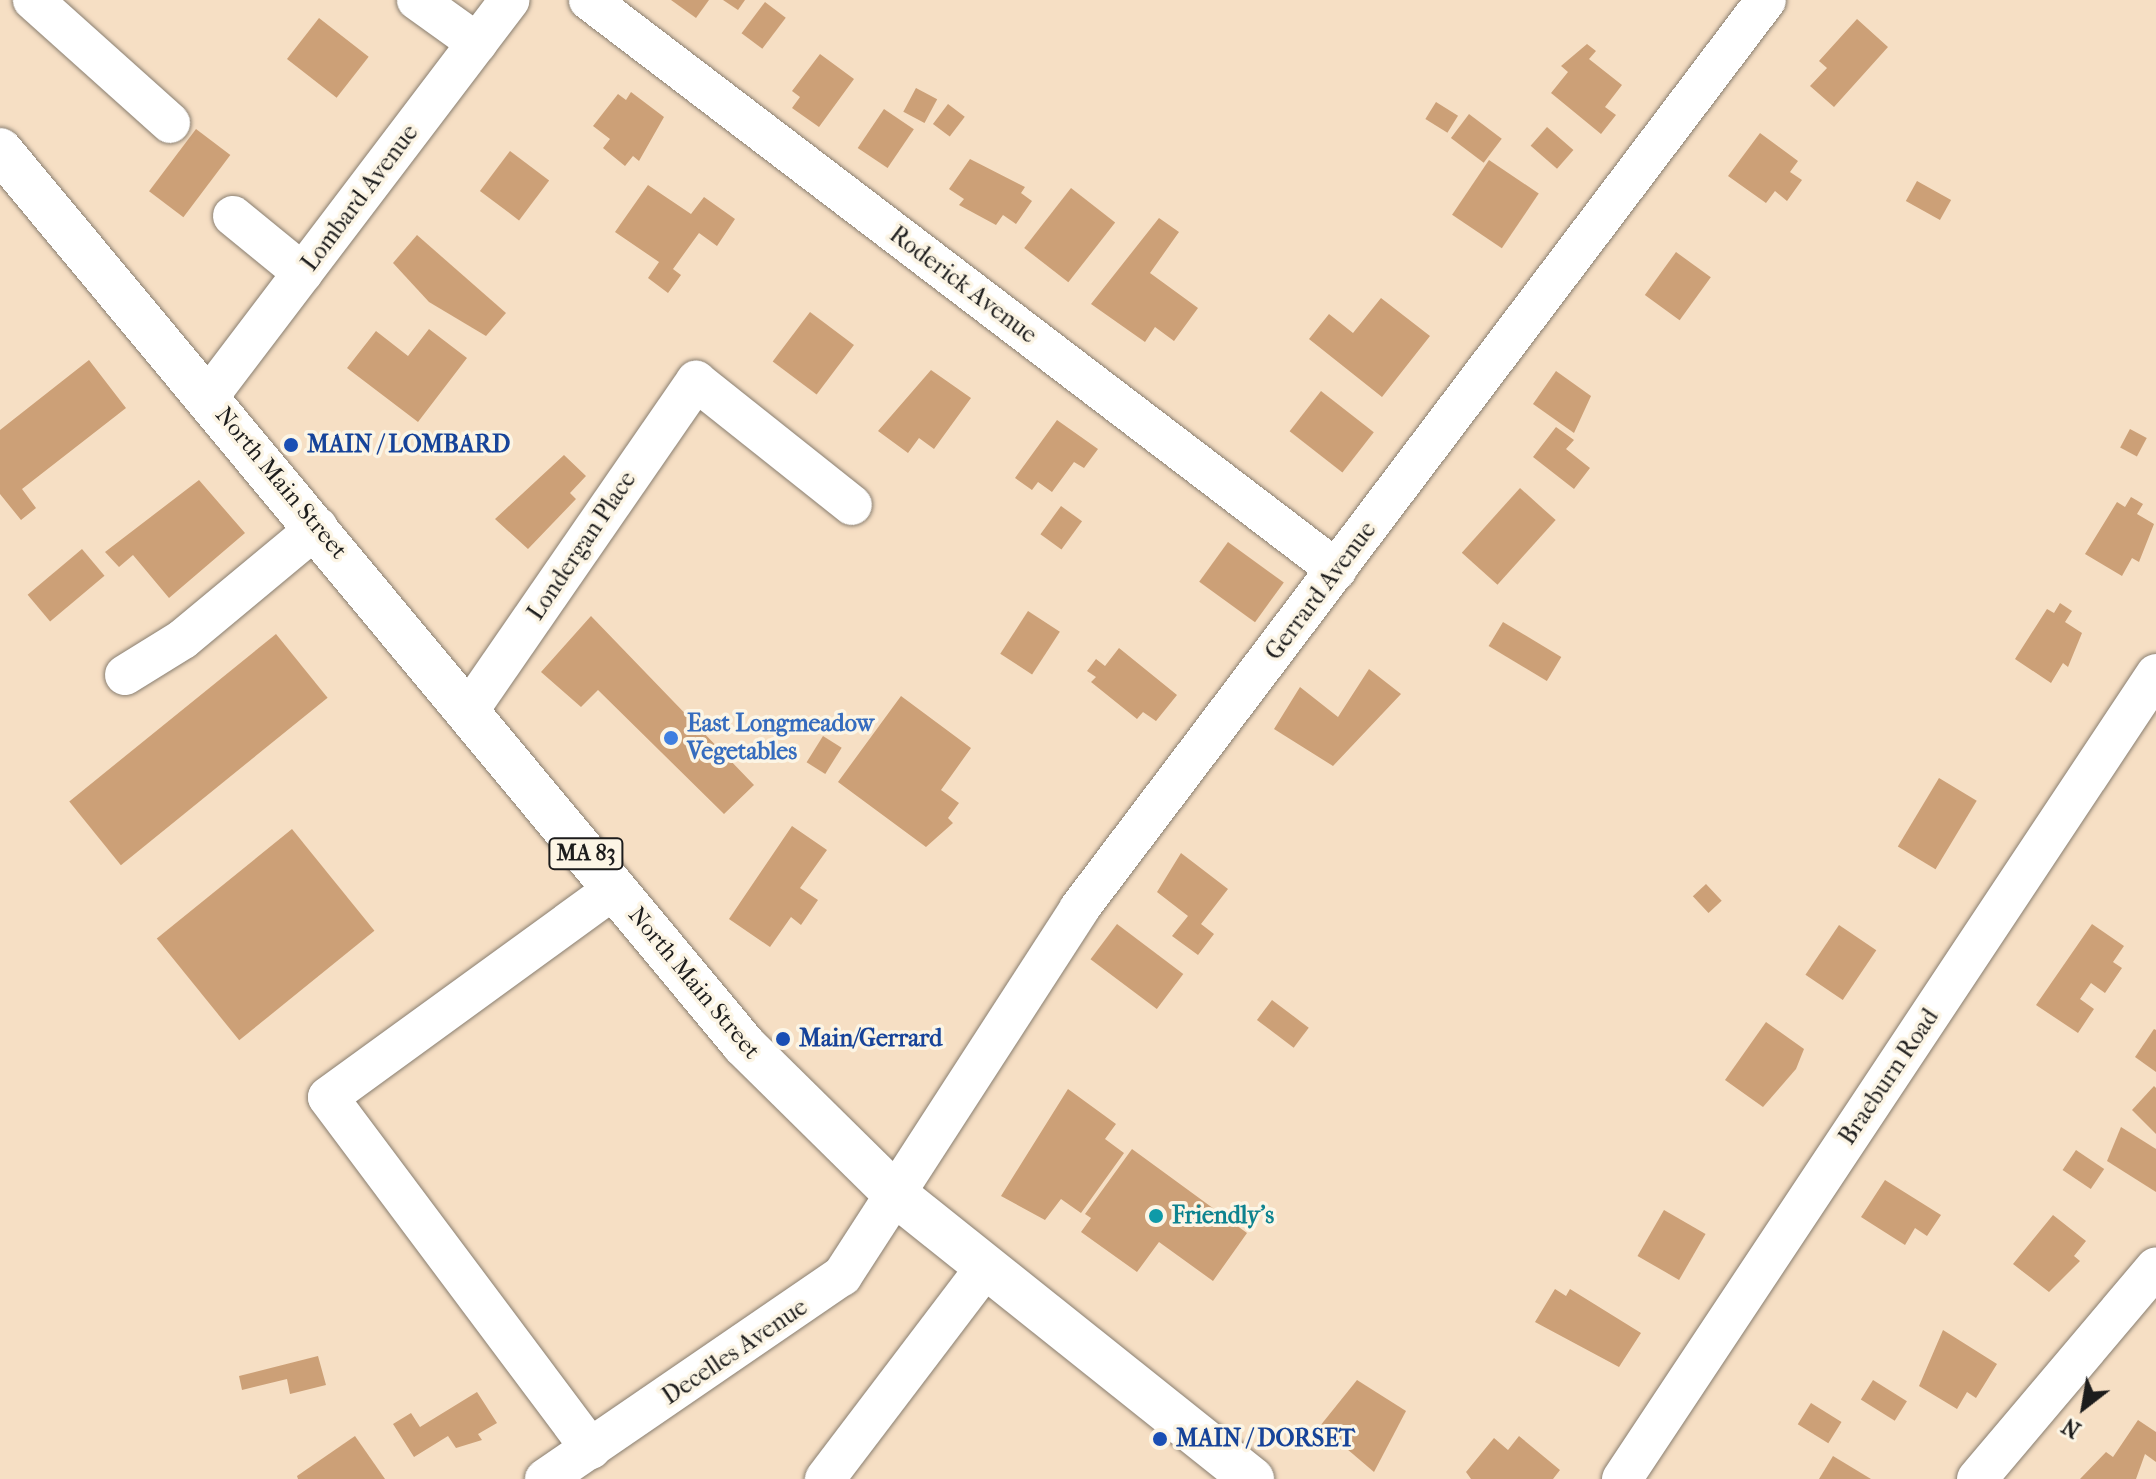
<!DOCTYPE html>
<style>
body{margin:0}
#map{position:relative;width:2156px;height:1479px;overflow:hidden;background:#f6dfc4;font-family:"IM FELL French Canon",serif}
div>[style]{position:absolute}
.building>*{inset:0;background:#cca077;transform-origin:0 0}
.roads{filter:drop-shadow(0 0 2px #897e70) drop-shadow(0 0 2px #897e70)}
.minor>*{height:40px;margin:-20px;padding:0 20px;transform-origin:20px;border-radius:20px;background:#fff}
.major>*{height:44px;margin:-22px;padding:0 22px;transform-origin:22px;border-radius:22px;background:#fff}
.dots>*{width:22px;height:22px;translate:-50% -50%;box-sizing:border-box;border:4px solid #fcf5e5;border-radius:50%}
span{translate:-50% -50%;white-space:nowrap;text-align:center;line-height:1.15;-webkit-text-stroke:7px #fcf5e5;paint-order:stroke}
.shield-label span{padding:2px 6px;background:#fcf5e5;border:2px solid;border-radius:6px;-webkit-text-stroke-width:0}
.shield-label{font-size:22px;color:#1c1c1c;font-weight:700}
.street-label{font-size:24px;color:#1c1c1c}
.transit-label{font-size:24px;color:#164399;font-weight:700}
.left{translate:0 -50%;text-align:left}
.shop-label{font-size:24px;color:#366cbe;font-weight:700}
.culture-label{font-size:24px;color:#0d838f;font-weight:700}
.north{position:absolute;left:2044px;top:1367px;width:80px;height:80px;-webkit-text-stroke:6px #fcf5e5;paint-order:stroke;rotate:211deg;font-size:22px;font-weight:700;line-height:32px;text-align:center;color:#1c1c1c}
.north::after{content:'';display:block;margin:auto;width:28px;height:36px;background:#1c1c1c;clip-path:polygon(50% 0,100% 100%,50% 72%,0 100%)}
</style>
<div id="map">
<div class="building">
<div style="clip-path:polygon(671px 0,709px 0,696px 18px)"></div>
<div style="clip-path:polygon(723px 0,745px 0,738px 10px)"></div>
<div style="left:765px;top:2px;width:26px;height:39px;rotate:37deg"></div>
<div style="left:319px;top:18px;width:63px;height:52px;rotate:38deg"></div>
<div style="clip-path:polygon(1857px 19px,1888px 47px,1834px 107px,1810px 86px,1827px 68px,1819px 61px)"></div>
<div style="clip-path:polygon(1587px 44px,1596px 51px,1589px 59px,1622px 85px,1605px 107px,1616px 115px,1601px 134px,1551px 93px,1568px 72px,1561px 66px)"></div>
<div style="clip-path:polygon(820px 54px,854px 79px,819px 127px,792px 108px,800px 97px,792px 91px)"></div>
<div style="left:916px;top:88px;width:24px;height:27px;rotate:28deg"></div>
<div style="clip-path:polygon(631px 92px,664px 117px,639px 161px,633px 156px,625px 166px,603px 148px,610px 139px,593px 126px,618px 94px,626px 100px)"></div>
<div style="left:1436px;top:102px;width:26px;height:20px;rotate:32deg"></div>
<div style="left:948px;top:104px;width:21px;height:25px;rotate:37deg"></div>
<div style="left:884px;top:109px;width:36px;height:47px;rotate:34deg"></div>
<div style="left:1469px;top:114px;width:41px;height:30px;rotate:37deg"></div>
<div style="left:1547px;top:127px;width:35px;height:25px;rotate:41deg"></div>
<div style="left:196px;top:129px;width:43px;height:78px;rotate:37deg"></div>
<div style="clip-path:polygon(1760px 133px,1798px 161px,1790px 172px,1802px 180px,1787px 201px,1775px 191px,1766px 203px,1728px 176px)"></div>
<div style="left:510px;top:151px;width:49px;height:50px;rotate:37deg"></div>
<div style="clip-path:polygon(970px 159px,1025px 187px,1021px 193px,1032px 201px,1016px 224px,1003px 215px,996px 225px,959px 205px,964px 199px,949px 189px)"></div>
<div style="left:1489px;top:160px;width:60px;height:66px;rotate:34deg"></div>
<div style="left:1917px;top:181px;width:39px;height:23px;rotate:29deg"></div>
<div style="clip-path:polygon(648px 185px,691px 214px,704px 197px,735px 219px,717px 246px,699px 233px,673px 269px,681px 275px,668px 293px,648px 278px,659px 262px,615px 232px)"></div>
<div style="left:1071px;top:188px;width:56px;height:76px;rotate:38deg"></div>
<div style="clip-path:polygon(1159px 218px,1179px 232px,1150px 273px,1198px 308px,1174px 341px,1155px 327px,1145px 342px,1091px 304px)"></div>
<div style="clip-path:polygon(417px 235px,506px 313px,486px 336px,429px 302px,393px 263px)"></div>
<div style="left:1676px;top:252px;width:43px;height:53px;rotate:36deg"></div>
<div style="clip-path:polygon(1381px 298px,1430px 336px,1382px 397px,1309px 339px,1329px 314px,1353px 333px)"></div>
<div style="left:810px;top:312px;width:55px;height:62px;rotate:37deg"></div>
<div style="clip-path:polygon(429px 329px,467px 358px,418px 422px,347px 368px,376px 331px,408px 356px)"></div>
<div style="clip-path:polygon(89px 360px,126px 408px,22px 489px,36px 508px,21px 520px,0 494px,0 430px)"></div>
<div style="clip-path:polygon(931px 370px,971px 398px,934px 449px,919px 438px,908px 453px,878px 431px)"></div>
<div style="clip-path:polygon(1556px 371px,1591px 396px,1574px 433px,1533px 404px)"></div>
<div style="left:1321px;top:391px;width:67px;height:51px;rotate:38deg"></div>
<div style="clip-path:polygon(1057px 420px,1098px 449px,1084px 468px,1074px 462px,1052px 492px,1038px 482px,1032px 490px,1015px 478px)"></div>
<div style="clip-path:polygon(1556px 427px,1574px 440px,1566px 449px,1590px 468px,1574px 489px,1533px 457px)"></div>
<div style="left:2130px;top:429px;width:19px;height:21px;rotate:28deg"></div>
<div style="clip-path:polygon(564px 455px,586px 476px,570px 493px,576px 499px,528px 549px,495px 519px)"></div>
<div style="clip-path:polygon(199px 480px,245px 533px,169px 598px,133px 555px,119px 567px,105px 552px)"></div>
<div style="left:1520px;top:488px;width:48px;height:87px;rotate:42deg"></div>
<div style="clip-path:polygon(2131px 497px,2143px 504px,2137px 514px,2154px 524px,2139px 562px,2132px 558px,2122px 576px,2085px 554px,2117px 502px,2125px 507px)"></div>
<div style="left:1061px;top:506px;width:26px;height:35px;rotate:36deg"></div>
<div style="left:1228px;top:542px;width:69px;height:49px;rotate:36deg"></div>
<div style="left:82px;top:549px;width:35px;height:71px;rotate:50deg"></div>
<div style="clip-path:polygon(2060px 603px,2072px 611px,2065px 622px,2082px 633px,2068px 667px,2063px 663px,2051px 683px,2015px 659px,2047px 609px,2054px 613px)"></div>
<div style="left:1028px;top:611px;width:38px;height:51px;rotate:33deg"></div>
<div style="clip-path:polygon(591px 616px,754px 785px,724px 814px,598px 690px,581px 707px,541px 672px)"></div>
<div style="left:1503px;top:622px;width:68px;height:28px;rotate:31deg"></div>
<div style="left:276px;top:634px;width:82px;height:266px;rotate:51deg"></div>
<div style="clip-path:polygon(1119px 648px,1177px 695px,1156px 721px,1143px 712px,1137px 719px,1091px 682px,1096px 677px,1087px 671px,1096px 659px,1105px 666px)"></div>
<div style="clip-path:polygon(1369px 669px,1401px 694px,1333px 766px,1274px 729px,1300px 687px,1338px 717px)"></div>
<div style="clip-path:polygon(901px 696px,971px 748px,941px 790px,959px 803px,948px 818px,953px 823px,926px 847px,838px 782px)"></div>
<div style="left:823px;top:736px;width:22px;height:31px;rotate:32deg"></div>
<div style="left:1939px;top:778px;width:44px;height:80px;rotate:31deg"></div>
<div style="clip-path:polygon(792px 826px,827px 850px,800px 888px,818px 900px,801px 925px,791px 917px,770px 947px,729px 919px)"></div>
<div style="left:292px;top:829px;width:131px;height:174px;rotate:51deg"></div>
<div style="clip-path:polygon(1181px 853px,1228px 889px,1201px 924px,1214px 934px,1198px 955px,1172px 936px,1188px 916px,1157px 892px)"></div>
<div style="left:1706px;top:884px;width:23px;height:18px;rotate:47deg"></div>
<div style="left:1117px;top:924px;width:83px;height:44px;rotate:37deg"></div>
<div style="clip-path:polygon(2092px 924px,2124px 946px,2113px 962px,2122px 968px,2105px 993px,2091px 983px,2080px 999px,2094px 1009px,2078px 1033px,2036px 1005px)"></div>
<div style="left:1839px;top:925px;width:45px;height:60px;rotate:34deg"></div>
<div style="left:1272px;top:1000px;width:46px;height:25px;rotate:37deg"></div>
<div style="clip-path:polygon(1766px 1022px,1804px 1049px,1796px 1069px,1763px 1107px,1725px 1080px)"></div>
<div style="clip-path:polygon(2154px 1029px,2156px 1030px,2156px 1072px,2135px 1057px)"></div>
<div style="clip-path:polygon(2154px 1086px,2156px 1088px,2156px 1134px,2132px 1110px)"></div>
<div style="clip-path:polygon(1068px 1089px,1116px 1124px,1105px 1139px,1124px 1153px,1081px 1213px,1061px 1199px,1045px 1220px,1001px 1196px)"></div>
<div style="clip-path:polygon(2121px 1127px,2156px 1149px,2156px 1192px,2107px 1161px)"></div>
<div style="clip-path:polygon(1132px 1149px,1247px 1233px,1213px 1281px,1159px 1242px,1137px 1272px,1081px 1232px,1091px 1218px,1085px 1214px)"></div>
<div style="left:2076px;top:1150px;width:34px;height:24px;rotate:34deg"></div>
<div style="clip-path:polygon(1885px 1180px,1941px 1215px,1927px 1236px,1915px 1228px,1905px 1245px,1861px 1217px)"></div>
<div style="left:1664px;top:1210px;width:48px;height:53px;rotate:30deg"></div>
<div style="clip-path:polygon(2053px 1215px,2086px 1241px,2074px 1256px,2080px 1261px,2049px 1292px,2013px 1264px)"></div>
<div style="clip-path:polygon(1555px 1289px,1566px 1296px,1570px 1289px,1641px 1333px,1619px 1367px,1535px 1322px)"></div>
<div style="clip-path:polygon(1943px 1330px,1997px 1364px,1976px 1398px,1967px 1392px,1957px 1409px,1919px 1386px)"></div>
<div style="clip-path:polygon(318px 1356px,326px 1385px,290px 1394px,287px 1379px,242px 1390px,239px 1376px)"></div>
<div style="clip-path:polygon(1357px 1380px,1406px 1411px,1374px 1472px,1320px 1426px)"></div>
<div style="left:1873px;top:1380px;width:40px;height:23px;rotate:32deg"></div>
<div style="clip-path:polygon(477px 1392px,497px 1423px,478px 1434px,482px 1440px,456px 1448px,448px 1436px,414px 1457px,393px 1424px,411px 1413px,420px 1427px)"></div>
<div style="left:1811px;top:1403px;width:36px;height:25px;rotate:32deg"></div>
<div style="clip-path:polygon(2138px 1420px,2156px 1432px,2156px 1462px,2145px 1454px,2136px 1479px,2080px 1479px,2106px 1452px,2113px 1457px)"></div>
<div style="clip-path:polygon(355px 1436px,385px 1479px,298px 1479px,297px 1476px)"></div>
<div style="clip-path:polygon(1519px 1436px,1560px 1470px,1553px 1479px,1471px 1479px,1466px 1472px,1494px 1438px,1508px 1450px)"></div>
<div style="clip-path:polygon(1833px 1456px,1871px 1479px,1819px 1479px)"></div>
</div>
<div class="roads">
<div class="minor">
<div style="left:33px;top:0;width:184px;rotate:41.9deg"></div>
<div style="left:417px;top:0;width:74px;rotate:35.6deg"></div>
<div style="left:589px;top:0;width:940px;rotate:37.31deg"></div>
<div style="left:233px;top:216px;width:90px;rotate:39.2deg"></div>
<div style="left:209px;top:396px;width:497px;rotate:-52.8deg"></div>
<div style="left:125px;top:675px;width:68px;rotate:-31.8deg"></div>
<div style="left:183px;top:639px;width:175px;rotate:-39.7deg"></div>
<div style="left:469px;top:710px;width:400px;rotate:-55.4deg"></div>
<div style="left:696px;top:381px;width:199px;rotate:38.5deg"></div>
<div style="left:591px;top:1449px;width:439px;rotate:-126.8deg"></div>
<div style="left:328px;top:1097px;width:354px;rotate:-36deg"></div>
<div style="left:545px;top:1479px;width:360px;rotate:-34.4deg"></div>
<div style="left:842px;top:1276px;width:437px;rotate:-57.1deg"></div>
<div style="left:1079px;top:909px;width:1139px;rotate:-52.92deg"></div>
<div style="left:825px;top:1479px;width:266px;rotate:-52.8deg"></div>
<div style="left:1622px;top:1479px;width:966px;rotate:-56.44deg"></div>
<div style="left:1977px;top:1479px;width:277px;rotate:-49.8deg"></div>
</div>
<div class="major">
<div style="left:0;top:150px;width:1164px;rotate:50.26deg"></div>
<div style="left:744px;top:1045px;width:212px;rotate:44.6deg"></div>
<div style="left:895px;top:1194px;width:457px;rotate:38.6deg"></div>
</div>
</div>
<div class="dots">
<div style="left:291px;top:445px;background:#1a4fb4"></div>
<div style="left:671px;top:738px;background:#3f7fe0"></div>
<div style="left:783px;top:1039px;background:#1a4fb4"></div>
<div style="left:1156px;top:1216px;background:#0f9aa8"></div>
<div style="left:1160px;top:1439px;background:#1a4fb4"></div>
</div>
<div class="shield-label">
<span style="left:586px;top:854px">MA 83</span>
</div>
<div class="street-label">
<span style="left:360px;top:198px;rotate:-53deg">Lombard Avenue</span>
<span style="left:963px;top:285px;rotate:37deg">Roderick Avenue</span>
<span style="left:281px;top:483px;rotate:50deg">North Main Street</span>
<span style="left:582px;top:546px;rotate:-56deg">Londergan Place</span>
<span style="left:1321px;top:591px;rotate:-53deg">Gerrard Avenue</span>
<span style="left:694px;top:983px;rotate:50deg">North Main Street</span>
<span style="left:1889px;top:1077px;rotate:-56deg">Braeburn Road</span>
<span style="left:735px;top:1352px;rotate:-34deg">Decelles Avenue</span>
</div>
<div class="transit-label">
<span class="left" style="left:307px;top:445px">MAIN / LOMBARD</span>
<span class="left" style="left:799px;top:1039px">Main/Gerrard</span>
<span class="left" style="left:1176px;top:1439px">MAIN / DORSET</span>
</div>
<div class="shop-label">
<span class="left" style="left:687px;top:738px">East Longmeadow<br>Vegetables</span>
</div>
<div class="culture-label">
<span class="left" style="left:1172px;top:1216px">Friendly's</span>
</div>
<div class="north">N</div>
</div>
